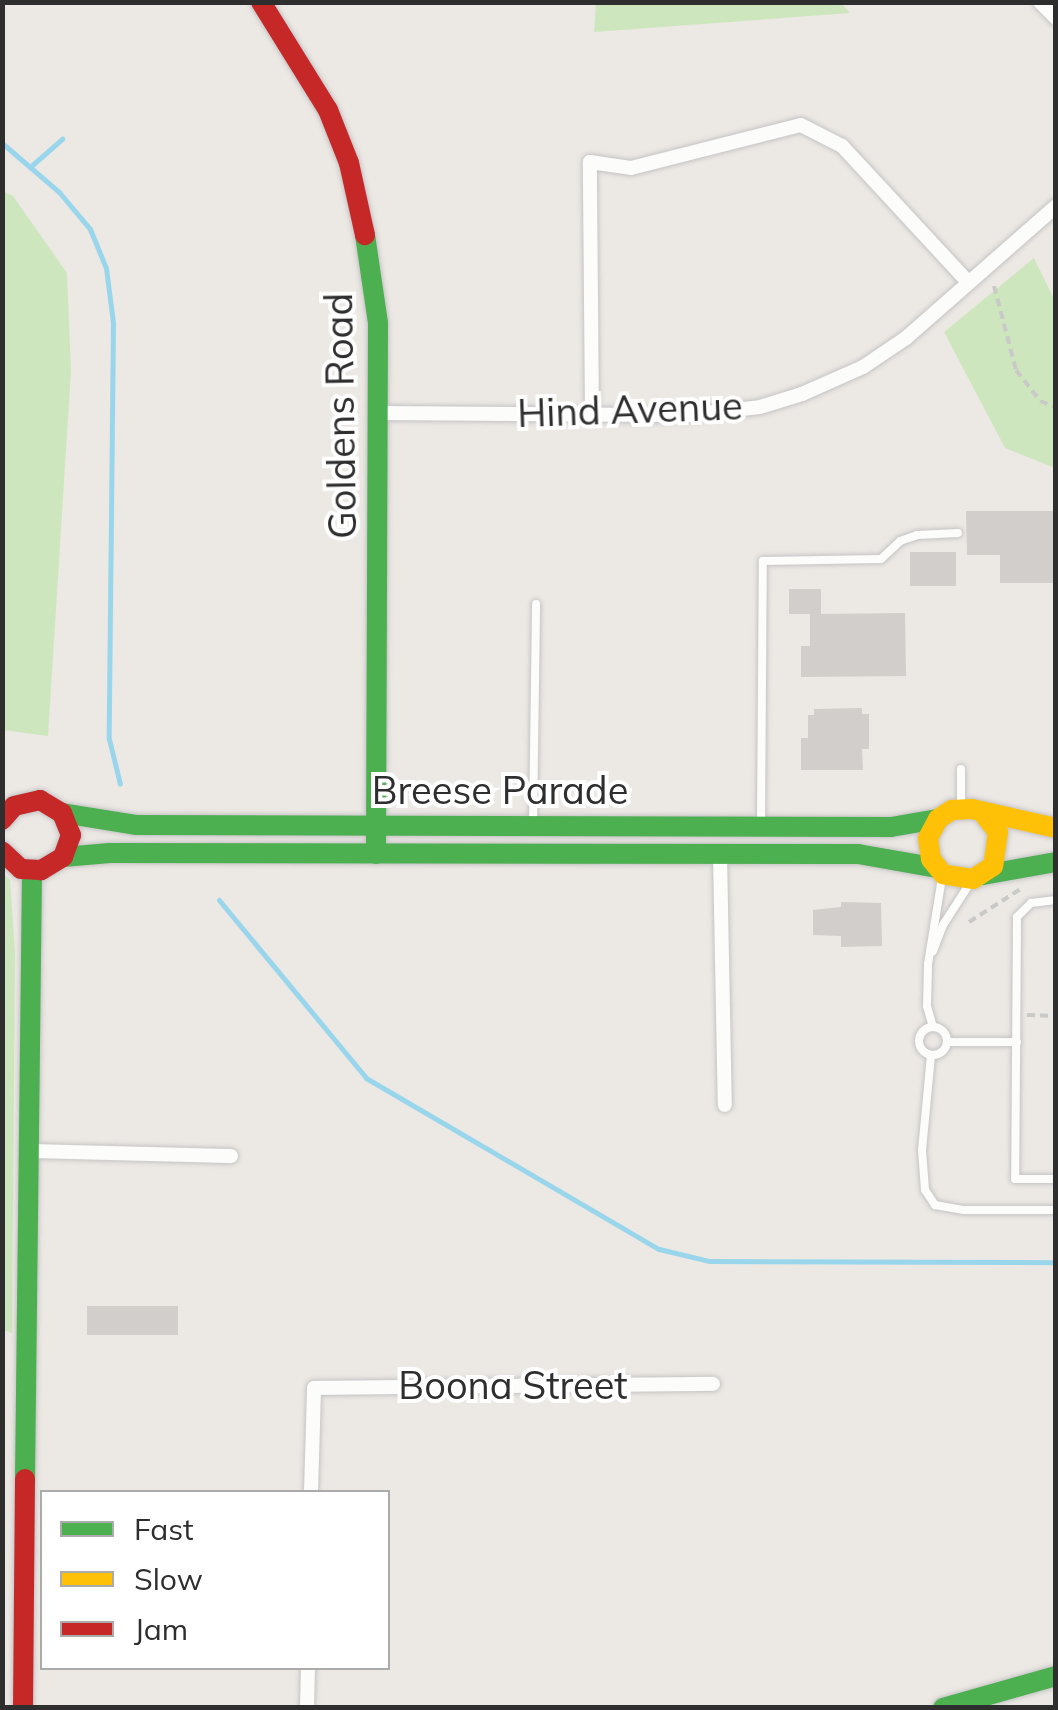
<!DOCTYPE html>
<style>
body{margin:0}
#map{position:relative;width:1058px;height:1710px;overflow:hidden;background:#ece8e4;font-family:Mulish,sans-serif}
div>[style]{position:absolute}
.green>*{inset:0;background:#cee6be}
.stream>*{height:5px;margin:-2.5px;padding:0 2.5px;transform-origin:2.5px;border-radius:2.5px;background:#99d6ec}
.building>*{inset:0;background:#d1cecb;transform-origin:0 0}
.path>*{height:4px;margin-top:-2px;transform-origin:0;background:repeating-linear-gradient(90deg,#c9c9c8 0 8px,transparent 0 13px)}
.roads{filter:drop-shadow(0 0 2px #c5c4c5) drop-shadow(0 0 2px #c5c4c5)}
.lane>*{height:8px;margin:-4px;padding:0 4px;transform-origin:4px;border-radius:4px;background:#fcfcfb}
.lane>.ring{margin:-4px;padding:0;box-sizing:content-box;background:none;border:8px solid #fcfcfb;border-radius:50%}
.street>*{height:14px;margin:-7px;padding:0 7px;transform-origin:7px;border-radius:7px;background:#fcfcfb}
.fast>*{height:20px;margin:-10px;padding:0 10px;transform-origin:10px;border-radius:10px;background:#4caf50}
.slow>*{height:20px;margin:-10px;padding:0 10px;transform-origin:10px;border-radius:10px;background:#ffc107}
.jam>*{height:20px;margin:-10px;padding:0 10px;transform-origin:10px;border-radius:10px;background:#c62828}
span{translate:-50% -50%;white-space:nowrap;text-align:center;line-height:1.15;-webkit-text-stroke:8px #fff;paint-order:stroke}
.street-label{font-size:38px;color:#2e2e2e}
.frame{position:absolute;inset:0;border:5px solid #2e2e2e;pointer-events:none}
.legend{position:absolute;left:40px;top:1490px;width:350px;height:180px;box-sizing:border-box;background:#fff;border:2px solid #ababab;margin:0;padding:12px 18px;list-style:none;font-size:30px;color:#2e2e2e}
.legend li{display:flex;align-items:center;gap:20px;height:50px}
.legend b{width:50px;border:2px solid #ababab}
</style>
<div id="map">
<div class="green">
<div style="clip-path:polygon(841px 3px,850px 13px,594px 32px,596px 3px)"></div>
<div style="clip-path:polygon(2px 190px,13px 196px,67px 273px,71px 370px,48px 736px,3px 730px)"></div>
<div style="clip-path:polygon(1034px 258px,1055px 301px,1055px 468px,1005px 448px,944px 332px)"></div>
<div style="clip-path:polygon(2px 873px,10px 880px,15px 953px,12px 1333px,2px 1330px)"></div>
</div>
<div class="stream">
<div style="left:2px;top:143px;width:75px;rotate:40.7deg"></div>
<div style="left:59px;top:192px;width:48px;rotate:50deg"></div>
<div style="left:90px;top:229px;width:42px;rotate:67.7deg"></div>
<div style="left:106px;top:268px;width:55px;rotate:82.7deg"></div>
<div style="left:113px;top:323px;width:416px;rotate:90.6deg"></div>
<div style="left:109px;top:739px;width:46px;rotate:76.3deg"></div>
<div style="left:30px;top:167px;width:43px;rotate:-41.2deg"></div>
<div style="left:219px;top:900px;width:231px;rotate:50.4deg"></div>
<div style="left:366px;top:1078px;width:339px;rotate:30.3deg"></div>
<div style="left:659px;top:1249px;width:51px;rotate:13.5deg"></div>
<div style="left:709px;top:1261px;width:347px;rotate:0.2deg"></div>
</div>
<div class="building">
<div style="clip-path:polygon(966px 511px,1056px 511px,1056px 583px,1000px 583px,1000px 555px,967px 555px)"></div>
<div style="left:910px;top:552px;width:46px;height:34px"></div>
<div style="clip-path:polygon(789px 589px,821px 589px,821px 614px,905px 613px,906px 676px,801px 677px,801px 646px,810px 646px,810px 614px,789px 614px)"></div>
<div style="clip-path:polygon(862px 708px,862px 714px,869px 714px,869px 749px,862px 749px,863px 770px,801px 770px,801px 738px,808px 738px,808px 715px,814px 715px,814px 709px)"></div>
<div style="clip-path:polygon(841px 902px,881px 903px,882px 946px,841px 947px,841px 936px,813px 935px,813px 910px,841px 907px)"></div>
<div style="left:87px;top:1306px;width:91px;height:29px"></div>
</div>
<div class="path">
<div style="left:994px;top:286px;width:87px;rotate:75.3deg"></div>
<div style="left:1016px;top:370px;width:39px;rotate:52deg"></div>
<div style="left:1040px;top:401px;width:17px;rotate:21deg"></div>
<div style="left:969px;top:922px;width:63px;rotate:-32.7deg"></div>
<div style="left:1027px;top:1015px;width:29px;rotate:2deg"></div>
</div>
<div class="roads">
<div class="lane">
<div style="left:961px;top:808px;width:39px;rotate:-90deg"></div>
<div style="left:761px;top:823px;width:262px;rotate:-89.6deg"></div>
<div style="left:763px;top:561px;width:118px;rotate:-1deg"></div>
<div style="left:881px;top:559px;width:26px;rotate:-43deg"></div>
<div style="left:900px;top:541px;width:18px;rotate:-19deg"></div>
<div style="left:917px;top:535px;width:41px;rotate:-2.8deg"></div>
<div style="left:533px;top:825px;width:221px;rotate:-89.2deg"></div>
<div style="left:1056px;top:900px;width:25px;rotate:173deg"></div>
<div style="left:1031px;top:903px;width:20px;rotate:135deg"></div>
<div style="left:1017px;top:917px;width:262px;rotate:90.4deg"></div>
<div style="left:1015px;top:1179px;width:41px"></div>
<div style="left:933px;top:951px;width:28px;rotate:-69deg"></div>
<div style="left:943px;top:925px;width:54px;rotate:-57.2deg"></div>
<div style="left:933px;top:1027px;width:22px;rotate:-106deg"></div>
<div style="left:927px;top:1006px;width:42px;rotate:-88.6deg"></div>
<div style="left:928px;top:964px;width:87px;rotate:-80.8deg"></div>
<div class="ring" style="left:919px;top:1027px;width:20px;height:20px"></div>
<div style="left:947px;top:1042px;width:70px"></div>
<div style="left:931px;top:1055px;width:95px;rotate:95.4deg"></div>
<div style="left:922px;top:1150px;width:40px;rotate:85.7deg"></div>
<div style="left:925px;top:1190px;width:18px;rotate:56deg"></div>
<div style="left:935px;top:1205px;width:28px;rotate:10deg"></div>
<div style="left:963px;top:1210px;width:93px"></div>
</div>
<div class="street">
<div style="left:1040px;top:2px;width:23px;rotate:45deg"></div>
<div style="left:378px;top:413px;width:310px;rotate:0.4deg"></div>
<div style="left:688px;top:415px;width:72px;rotate:-6.3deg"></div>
<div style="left:760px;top:407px;width:44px;rotate:-17.2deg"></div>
<div style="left:802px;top:394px;width:67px;rotate:-23.9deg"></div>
<div style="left:863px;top:367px;width:52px;rotate:-34deg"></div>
<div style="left:906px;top:338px;width:200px;rotate:-41.3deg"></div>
<div style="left:592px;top:414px;width:252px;rotate:-90.5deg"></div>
<div style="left:590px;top:162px;width:41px;rotate:8.3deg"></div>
<div style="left:631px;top:168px;width:175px;rotate:-14.2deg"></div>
<div style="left:801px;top:125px;width:46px;rotate:27.1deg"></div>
<div style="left:842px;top:146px;width:185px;rotate:47.2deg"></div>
<div style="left:720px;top:855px;width:250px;rotate:88.9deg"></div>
<div style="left:28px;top:1151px;width:203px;rotate:1.4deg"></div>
<div style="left:311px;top:1492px;width:104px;rotate:-88.3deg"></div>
<div style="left:314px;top:1388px;width:399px;rotate:-0.6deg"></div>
<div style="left:307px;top:1708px;width:40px;rotate:-88.6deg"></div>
</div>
<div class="fast">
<div style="left:365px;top:235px;width:89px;rotate:81.6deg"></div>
<div style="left:378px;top:323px;width:531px;rotate:90.22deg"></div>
<div style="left:62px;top:813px;width:76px;rotate:9.1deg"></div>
<div style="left:137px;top:825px;width:754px;rotate:0.15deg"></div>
<div style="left:891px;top:827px;width:48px;rotate:-9.7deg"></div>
<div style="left:63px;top:857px;width:47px;rotate:-4.9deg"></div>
<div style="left:110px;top:853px;width:748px;rotate:0.08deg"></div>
<div style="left:858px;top:854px;width:80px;rotate:10deg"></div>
<div style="left:983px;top:875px;width:74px;rotate:-10.1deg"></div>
<div style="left:25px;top:1479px;width:608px;rotate:-89.34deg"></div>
<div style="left:943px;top:1708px;width:117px;rotate:-15.8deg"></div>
</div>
<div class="slow">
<div style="left:983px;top:813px;width:24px;rotate:52deg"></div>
<div style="left:998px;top:832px;width:34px;rotate:98deg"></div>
<div style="left:993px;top:866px;width:24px;rotate:147deg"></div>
<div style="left:973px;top:879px;width:30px;rotate:-171deg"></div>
<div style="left:943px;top:874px;width:19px;rotate:-129deg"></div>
<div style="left:931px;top:859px;width:21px;rotate:-98deg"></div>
<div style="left:928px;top:838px;width:21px;rotate:-62deg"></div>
<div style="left:938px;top:819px;width:17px;rotate:-33deg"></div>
<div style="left:952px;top:810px;width:20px;rotate:-3deg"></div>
<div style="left:972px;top:809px;width:86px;rotate:12.7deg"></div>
</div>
<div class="jam">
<div style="left:261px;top:2px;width:127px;rotate:58.2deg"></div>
<div style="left:328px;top:110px;width:57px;rotate:68.4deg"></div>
<div style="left:349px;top:163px;width:74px;rotate:77.5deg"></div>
<div style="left:2px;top:820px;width:18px;rotate:-49deg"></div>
<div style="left:14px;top:806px;width:27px;rotate:-13deg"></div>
<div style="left:40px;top:800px;width:26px;rotate:31deg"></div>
<div style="left:62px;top:813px;width:24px;rotate:68deg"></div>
<div style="left:71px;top:835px;width:23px;rotate:110deg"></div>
<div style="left:63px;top:857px;width:26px;rotate:149deg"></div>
<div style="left:41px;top:870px;width:20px;rotate:-177deg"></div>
<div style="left:21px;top:869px;width:26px;rotate:-137deg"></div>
<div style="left:23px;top:1708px;width:229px;rotate:-89.5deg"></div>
</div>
</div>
<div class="street-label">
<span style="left:630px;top:410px;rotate:-2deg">Hind Avenue</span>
<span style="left:341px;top:416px;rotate:-91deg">Goldens Road</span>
<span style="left:500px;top:791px">Breese Parade</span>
<span style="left:513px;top:1386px">Boona Street</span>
</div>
<div class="frame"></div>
<ul class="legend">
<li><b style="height:12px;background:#4caf50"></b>Fast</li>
<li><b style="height:12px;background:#ffc107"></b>Slow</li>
<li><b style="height:12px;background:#c62828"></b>Jam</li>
</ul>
</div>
